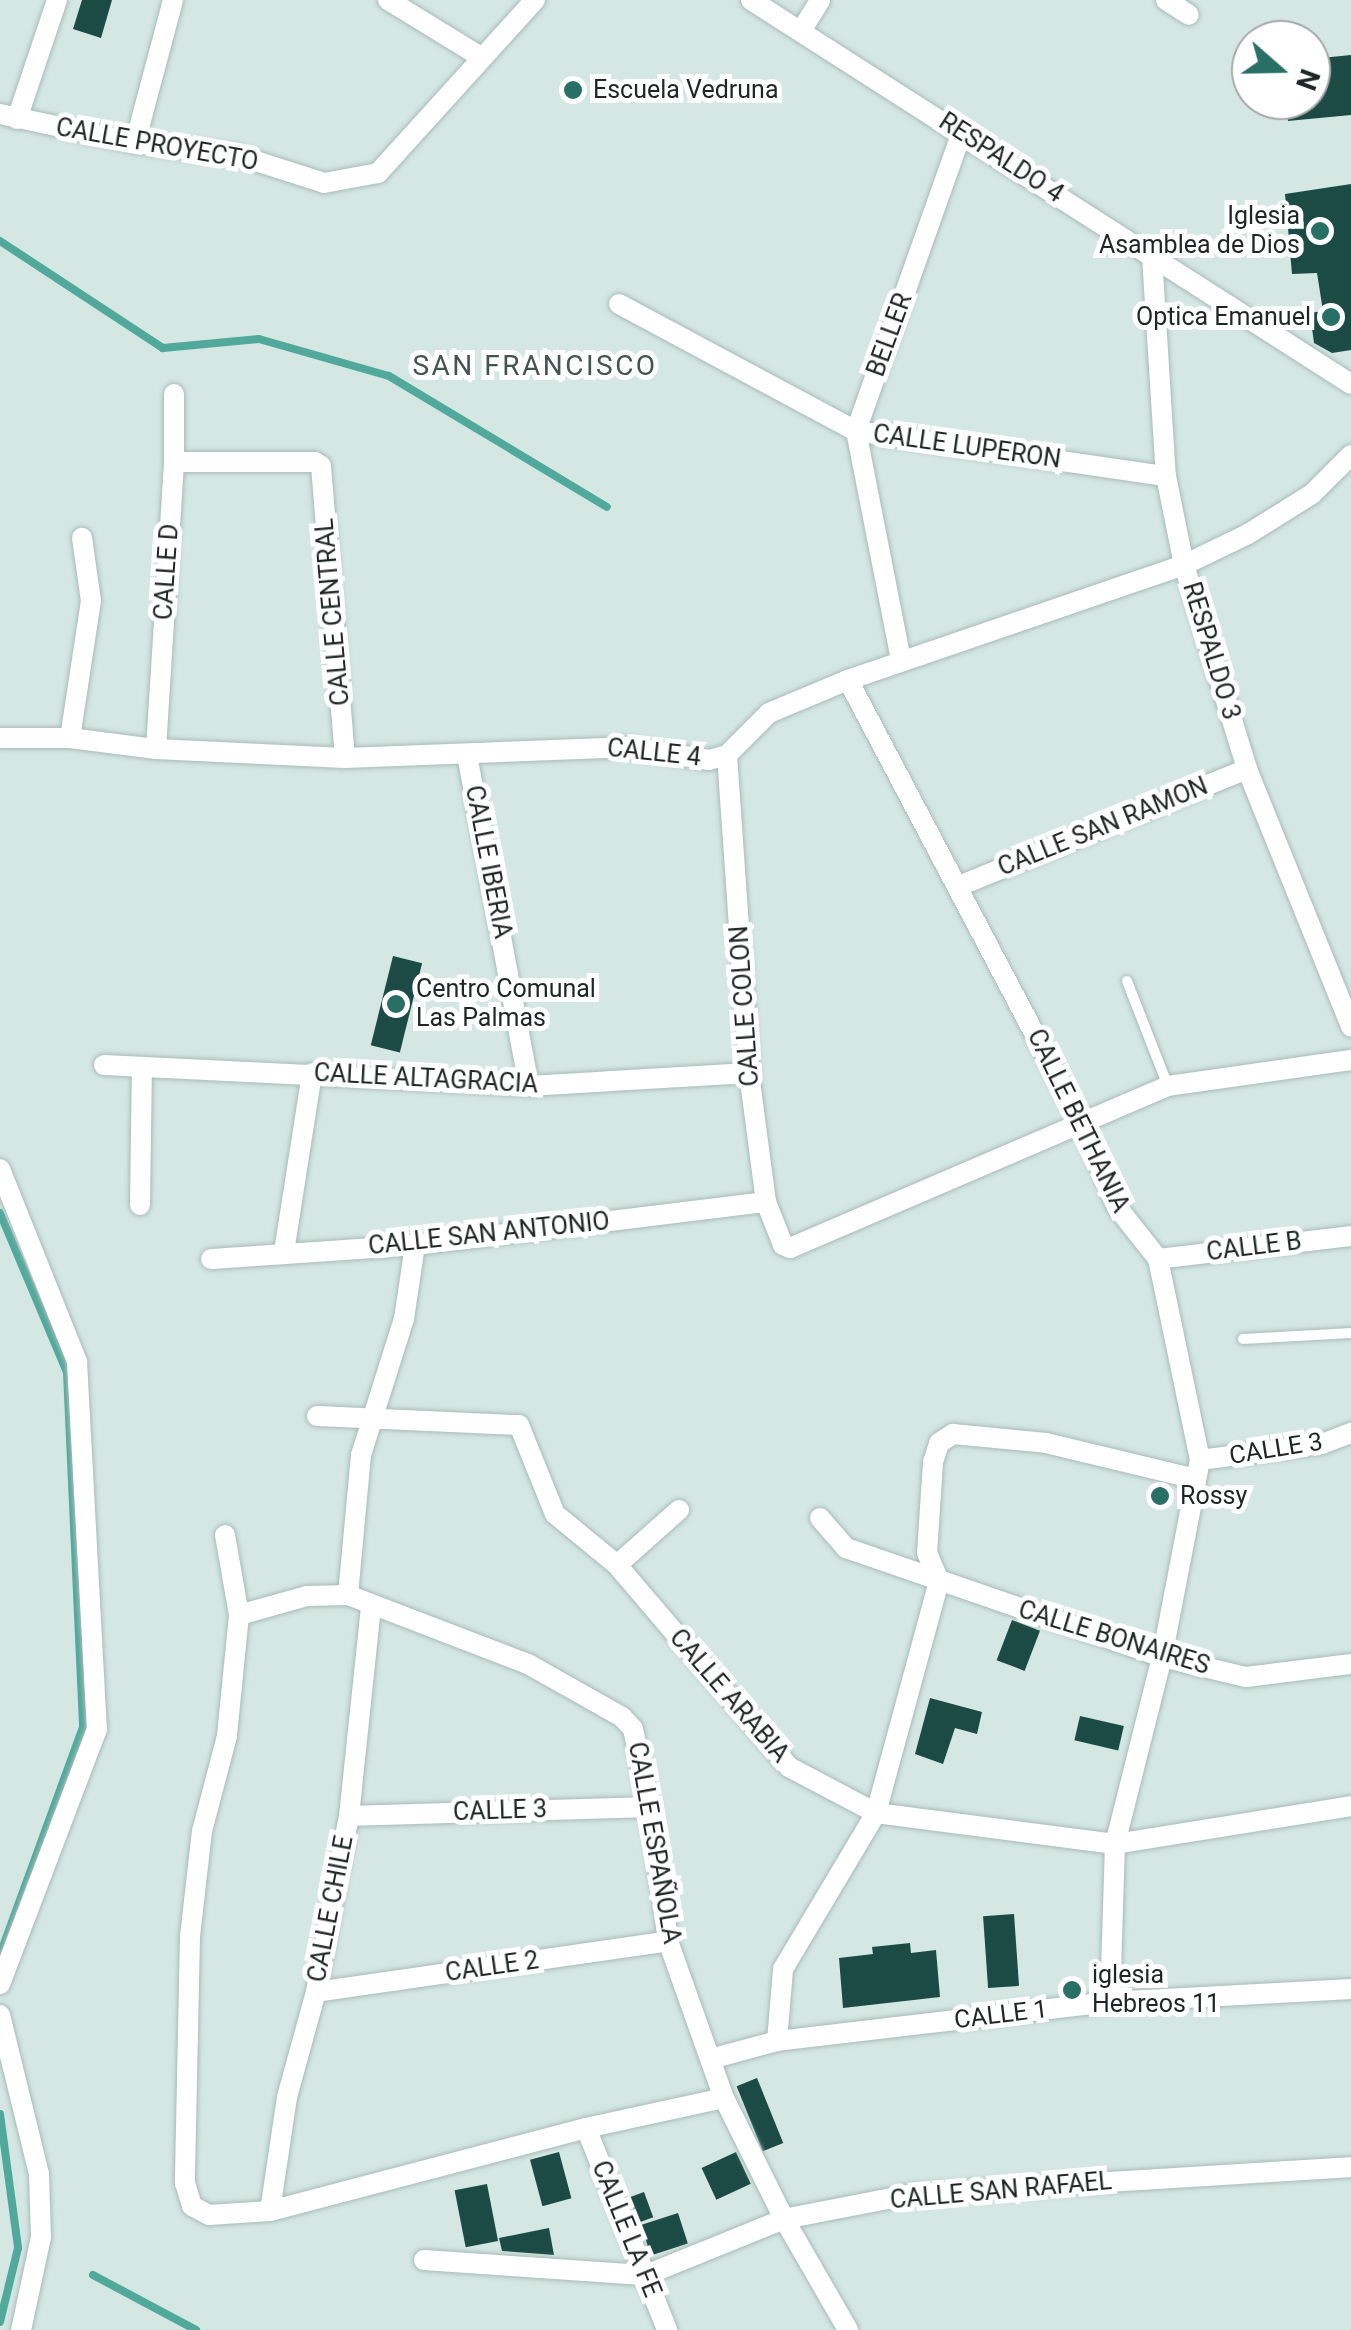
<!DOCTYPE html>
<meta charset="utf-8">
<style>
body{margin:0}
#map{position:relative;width:1351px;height:2330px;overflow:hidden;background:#d4e7e3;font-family:Roboto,sans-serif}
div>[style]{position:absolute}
.stream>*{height:8px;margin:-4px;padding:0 4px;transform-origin:4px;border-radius:4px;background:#51a99c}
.building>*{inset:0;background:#1c4b45;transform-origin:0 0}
.roads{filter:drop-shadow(0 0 2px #a9bbb8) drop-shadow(0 0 2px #a9bbb8)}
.lane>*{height:10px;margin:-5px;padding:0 5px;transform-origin:5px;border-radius:5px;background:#fff}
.street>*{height:20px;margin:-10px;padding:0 10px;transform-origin:10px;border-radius:10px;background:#fff}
.dots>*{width:28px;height:28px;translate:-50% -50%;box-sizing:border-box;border:5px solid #fff;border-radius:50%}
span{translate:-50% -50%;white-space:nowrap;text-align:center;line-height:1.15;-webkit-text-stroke:10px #fff;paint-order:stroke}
.poi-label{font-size:25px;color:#1f2625}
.left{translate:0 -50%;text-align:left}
.right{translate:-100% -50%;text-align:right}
.street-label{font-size:25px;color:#1f2625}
.neighbourhood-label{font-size:28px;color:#445451;letter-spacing:2.5px}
.north{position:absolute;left:1231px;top:20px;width:100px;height:100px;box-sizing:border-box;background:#fff;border:2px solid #a5a8a8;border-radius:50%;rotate:110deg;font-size:28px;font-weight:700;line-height:40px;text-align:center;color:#1f2625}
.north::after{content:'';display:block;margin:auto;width:35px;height:45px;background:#286f65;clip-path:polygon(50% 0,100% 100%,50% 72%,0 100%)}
</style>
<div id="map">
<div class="stream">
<div style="left:0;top:241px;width:195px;rotate:33.3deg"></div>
<div style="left:163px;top:348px;width:96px;rotate:-5.4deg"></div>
<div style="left:259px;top:339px;width:135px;rotate:15.9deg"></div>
<div style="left:389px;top:376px;width:254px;rotate:31deg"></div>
<div style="left:0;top:1213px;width:173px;rotate:67.2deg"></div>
<div style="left:67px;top:1372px;width:355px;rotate:87.4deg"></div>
<div style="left:83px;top:1727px;width:243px;rotate:110deg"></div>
<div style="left:0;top:2114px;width:135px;rotate:82.3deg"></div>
<div style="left:18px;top:2248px;width:76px;rotate:103.7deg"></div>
<div style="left:93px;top:2275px;width:117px;rotate:28.1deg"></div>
</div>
<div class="building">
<div style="clip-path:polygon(82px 0,112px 0,101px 38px,73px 29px)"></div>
<div style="clip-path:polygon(1351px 55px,1351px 115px,1288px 121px,1286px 100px,1311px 100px,1311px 59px)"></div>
<div style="clip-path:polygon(1351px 184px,1351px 350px,1332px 353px,1314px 343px,1310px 313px,1323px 311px,1317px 273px,1292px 274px,1285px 194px)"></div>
<div style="left:393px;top:956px;width:30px;height:92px;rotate:14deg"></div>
<div style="left:1012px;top:1620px;width:30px;height:43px;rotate:21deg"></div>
<div style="clip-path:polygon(930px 1698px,982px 1712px,977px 1734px,955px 1728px,943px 1764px,915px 1754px)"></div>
<div style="left:1080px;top:1716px;width:45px;height:25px;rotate:13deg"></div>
<div style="left:1014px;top:1914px;width:72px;height:31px;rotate:86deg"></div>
<div style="clip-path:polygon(910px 1943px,911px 1953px,936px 1950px,940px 1997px,843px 2008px,839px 1958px,873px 1954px,872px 1947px)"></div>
<div style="left:757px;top:2078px;width:70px;height:22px;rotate:68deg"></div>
<div style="left:559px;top:2152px;width:48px;height:30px;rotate:75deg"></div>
<div style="left:736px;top:2152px;width:35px;height:38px;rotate:65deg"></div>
<div style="left:487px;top:2184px;width:58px;height:33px;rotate:79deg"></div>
<div style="left:644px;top:2192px;width:27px;height:16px;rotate:70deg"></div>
<div style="left:678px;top:2213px;width:32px;height:39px;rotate:72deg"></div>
<div style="clip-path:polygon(549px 2228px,554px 2255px,502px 2251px,499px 2238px)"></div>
</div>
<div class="roads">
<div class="lane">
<div style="left:1127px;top:981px;width:113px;rotate:68.7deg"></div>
<div style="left:1243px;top:1339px;width:108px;rotate:-3.2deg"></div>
</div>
<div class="street">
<div style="left:388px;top:0;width:109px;rotate:31.5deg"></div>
<div style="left:751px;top:0;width:712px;rotate:32.62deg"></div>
<div style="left:1166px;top:0;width:27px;rotate:33deg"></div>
<div style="left:801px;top:31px;width:36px;rotate:-58deg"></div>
<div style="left:0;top:114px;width:138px;rotate:12.1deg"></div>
<div style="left:135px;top:143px;width:103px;rotate:6.7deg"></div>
<div style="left:237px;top:155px;width:91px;rotate:17.8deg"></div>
<div style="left:324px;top:183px;width:55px;rotate:-10.5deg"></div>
<div style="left:378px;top:173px;width:234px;rotate:-47.8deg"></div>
<div style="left:17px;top:119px;width:126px;rotate:-71.4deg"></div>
<div style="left:135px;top:143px;width:148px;rotate:-75.1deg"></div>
<div style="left:1152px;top:256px;width:220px;rotate:86.4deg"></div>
<div style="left:1166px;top:476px;width:91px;rotate:78.6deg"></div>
<div style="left:1184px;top:565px;width:214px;rotate:72.8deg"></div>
<div style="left:1247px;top:769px;width:278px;rotate:68deg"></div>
<div style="left:619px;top:304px;width:269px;rotate:28.2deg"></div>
<div style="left:856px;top:431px;width:313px;rotate:8.3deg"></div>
<div style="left:174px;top:462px;width:141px"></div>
<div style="left:315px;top:462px;width:7px;rotate:34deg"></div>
<div style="left:321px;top:466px;width:293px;rotate:85.3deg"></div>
<div style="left:901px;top:660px;width:233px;rotate:-101.1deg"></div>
<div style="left:856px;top:431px;width:317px;rotate:-70.5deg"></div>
<div style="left:848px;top:680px;width:500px;rotate:62.2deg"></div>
<div style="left:1081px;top:1122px;width:92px;rotate:67deg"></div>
<div style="left:1117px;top:1207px;width:66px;rotate:51.7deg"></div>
<div style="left:1158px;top:1259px;width:205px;rotate:78.2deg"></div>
<div style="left:1200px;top:1460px;width:201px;rotate:100.9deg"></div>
<div style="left:1162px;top:1657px;width:193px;rotate:104.1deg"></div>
<div style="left:1115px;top:1844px;width:158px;rotate:91.8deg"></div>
<div style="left:0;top:738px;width:70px"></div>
<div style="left:70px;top:738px;width:87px;rotate:7.3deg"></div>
<div style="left:156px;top:749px;width:189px;rotate:2.7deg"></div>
<div style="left:345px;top:758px;width:281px;rotate:-2.2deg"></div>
<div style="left:626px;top:747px;width:84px;rotate:8.9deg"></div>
<div style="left:709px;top:760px;width:19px;rotate:-16deg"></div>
<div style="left:727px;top:755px;width:59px;rotate:-45deg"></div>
<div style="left:769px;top:713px;width:86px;rotate:-22.7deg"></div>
<div style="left:848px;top:680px;width:355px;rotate:-18.9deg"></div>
<div style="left:1184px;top:565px;width:71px;rotate:-25.8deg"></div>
<div style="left:1248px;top:534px;width:75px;rotate:-32deg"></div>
<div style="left:1312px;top:494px;width:55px;rotate:-45deg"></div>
<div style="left:70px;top:738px;width:139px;rotate:-81.3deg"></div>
<div style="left:91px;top:601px;width:64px;rotate:-98.1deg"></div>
<div style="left:156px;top:749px;width:288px;rotate:-86.4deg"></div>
<div style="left:174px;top:462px;width:68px;rotate:-90deg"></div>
<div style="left:467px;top:755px;width:337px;rotate:79.4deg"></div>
<div style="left:727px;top:755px;width:319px;rotate:86deg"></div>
<div style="left:749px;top:1073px;width:130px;rotate:82.5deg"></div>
<div style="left:766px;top:1202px;width:46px;rotate:68.4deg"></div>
<div style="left:783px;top:1245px;width:8px;rotate:23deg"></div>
<div style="left:790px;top:1248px;width:411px;rotate:-23.2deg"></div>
<div style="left:1168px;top:1086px;width:185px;rotate:-8.1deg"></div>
<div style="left:959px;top:886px;width:311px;rotate:-22.1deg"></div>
<div style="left:104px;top:1065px;width:426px;rotate:2.8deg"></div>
<div style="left:529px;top:1086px;width:220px;rotate:-3.4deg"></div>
<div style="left:0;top:1169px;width:208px;rotate:68.2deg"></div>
<div style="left:77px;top:1362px;width:368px;rotate:86.9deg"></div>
<div style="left:97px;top:1729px;width:273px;rotate:110.8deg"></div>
<div style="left:140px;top:1205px;width:138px;rotate:-89.2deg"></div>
<div style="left:284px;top:1252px;width:181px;rotate:-81.1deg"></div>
<div style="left:211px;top:1259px;width:204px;rotate:-3.9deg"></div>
<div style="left:415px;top:1245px;width:354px;rotate:-7deg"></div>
<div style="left:1158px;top:1259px;width:194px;rotate:-6.8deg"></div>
<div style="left:317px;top:1416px;width:202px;rotate:2.6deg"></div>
<div style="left:519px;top:1425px;width:96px;rotate:68deg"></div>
<div style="left:555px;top:1514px;width:80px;rotate:39.4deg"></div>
<div style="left:617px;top:1565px;width:265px;rotate:49.6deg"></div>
<div style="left:789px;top:1767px;width:98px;rotate:27.9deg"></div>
<div style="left:876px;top:1813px;width:241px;rotate:7.4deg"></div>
<div style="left:1115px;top:1844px;width:239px;rotate:-9.1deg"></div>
<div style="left:1200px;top:1460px;width:123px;rotate:-7.5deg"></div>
<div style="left:1322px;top:1444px;width:31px;rotate:-21deg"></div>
<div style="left:820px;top:1518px;width:40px;rotate:49deg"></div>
<div style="left:846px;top:1548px;width:334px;rotate:19deg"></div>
<div style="left:1162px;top:1657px;width:86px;rotate:13.4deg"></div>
<div style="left:1246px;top:1677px;width:106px;rotate:-7.1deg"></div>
<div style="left:225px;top:1535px;width:81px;rotate:80.1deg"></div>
<div style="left:239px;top:1615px;width:122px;rotate:95.7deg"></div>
<div style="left:227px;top:1736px;width:98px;rotate:104.7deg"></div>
<div style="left:202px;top:1831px;width:106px;rotate:96.5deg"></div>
<div style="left:190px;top:1936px;width:247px;rotate:91.2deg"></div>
<div style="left:185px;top:2183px;width:24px;rotate:73deg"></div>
<div style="left:192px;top:2206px;width:19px;rotate:28deg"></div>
<div style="left:209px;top:2215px;width:61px;rotate:-3.8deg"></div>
<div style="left:270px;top:2211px;width:327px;rotate:-14.7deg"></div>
<div style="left:586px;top:2128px;width:141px;rotate:-12.3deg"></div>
<div style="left:617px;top:1565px;width:83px;rotate:-41.6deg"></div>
<div style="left:348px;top:1595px;width:141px;rotate:-84.7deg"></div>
<div style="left:361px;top:1455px;width:143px;rotate:-72.5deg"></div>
<div style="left:404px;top:1319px;width:75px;rotate:-81.5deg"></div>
<div style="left:239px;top:1615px;width:71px;rotate:-15.6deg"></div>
<div style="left:307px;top:1596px;width:41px;rotate:-1.4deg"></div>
<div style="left:348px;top:1595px;width:193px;rotate:21deg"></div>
<div style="left:528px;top:1664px;width:108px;rotate:29.4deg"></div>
<div style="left:622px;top:1717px;width:16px;rotate:47deg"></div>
<div style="left:633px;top:1729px;width:80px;rotate:77.7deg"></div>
<div style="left:650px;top:1807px;width:135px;rotate:82.3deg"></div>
<div style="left:668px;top:1941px;width:167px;rotate:70.4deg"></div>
<div style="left:724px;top:2098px;width:135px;rotate:63.6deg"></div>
<div style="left:784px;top:2219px;width:128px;rotate:60deg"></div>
<div style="left:349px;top:1816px;width:301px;rotate:-1.7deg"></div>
<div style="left:316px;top:1992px;width:356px;rotate:-8.2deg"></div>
<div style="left:0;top:2015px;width:164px;rotate:76.2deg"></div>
<div style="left:39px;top:2174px;width:63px;rotate:88.2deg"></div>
<div style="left:41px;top:2237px;width:95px;rotate:102.1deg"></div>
<div style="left:777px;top:2041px;width:72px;rotate:-85.2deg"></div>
<div style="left:783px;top:1969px;width:182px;rotate:-59.2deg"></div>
<div style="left:876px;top:1813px;width:240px;rotate:-74.8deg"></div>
<div style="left:939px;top:1581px;width:30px;rotate:-113deg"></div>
<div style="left:927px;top:1553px;width:91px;rotate:-86.2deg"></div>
<div style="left:933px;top:1462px;width:20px;rotate:-72deg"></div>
<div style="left:939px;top:1443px;width:17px;rotate:-33deg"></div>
<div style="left:953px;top:1434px;width:93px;rotate:5.5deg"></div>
<div style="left:1046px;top:1443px;width:154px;rotate:13.5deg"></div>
<div style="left:714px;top:2058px;width:65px;rotate:-15.1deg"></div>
<div style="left:777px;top:2041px;width:335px;rotate:-6.7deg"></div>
<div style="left:1110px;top:2002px;width:241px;rotate:-3.1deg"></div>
<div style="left:586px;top:2128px;width:218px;rotate:68.1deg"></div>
<div style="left:270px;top:2211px;width:115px;rotate:-81.5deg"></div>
<div style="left:287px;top:2097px;width:109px;rotate:-74.6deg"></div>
<div style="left:316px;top:1992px;width:179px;rotate:-79.4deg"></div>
<div style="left:349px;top:1816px;width:212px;rotate:-84deg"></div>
<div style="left:424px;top:2260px;width:223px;rotate:3.9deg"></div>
<div style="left:646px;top:2275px;width:149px;rotate:-22.1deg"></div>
<div style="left:784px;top:2219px;width:131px;rotate:-11deg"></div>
<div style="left:913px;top:2194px;width:439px;rotate:-3.5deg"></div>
</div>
</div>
<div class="dots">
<div style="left:573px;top:90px;background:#286f65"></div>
<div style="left:1320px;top:231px;background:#286f65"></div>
<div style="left:1331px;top:317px;background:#286f65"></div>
<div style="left:396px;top:1004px;background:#286f65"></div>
<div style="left:1160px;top:1496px;background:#286f65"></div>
<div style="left:1072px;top:1990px;background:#286f65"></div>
</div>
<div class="poi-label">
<span class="left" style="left:593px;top:90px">Escuela Vedruna</span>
<span class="right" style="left:1300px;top:231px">Iglesia<br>Asamblea de Dios</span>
<span class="right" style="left:1311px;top:317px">Optica Emanuel</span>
<span class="left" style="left:416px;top:1004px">Centro Comunal<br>Las Palmas</span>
<span class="left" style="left:1180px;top:1496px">Rossy</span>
<span class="left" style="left:1092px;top:1990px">iglesia<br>Hebreos 11</span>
</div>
<div class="street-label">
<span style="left:157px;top:145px;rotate:10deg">CALLE PROYECTO</span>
<span style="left:1001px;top:158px;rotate:33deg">RESPALDO 4</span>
<span style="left:890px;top:335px;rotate:-70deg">BELLER</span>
<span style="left:967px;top:447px;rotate:8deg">CALLE LUPERON</span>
<span style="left:167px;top:572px;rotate:-86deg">CALLE D</span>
<span style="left:333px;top:612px;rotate:-95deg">CALLE CENTRAL</span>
<span style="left:1211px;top:651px;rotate:73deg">RESPALDO 3</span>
<span style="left:654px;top:753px;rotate:6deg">CALLE 4</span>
<span style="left:1103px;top:827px;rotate:-22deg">CALLE SAN RAMON</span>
<span style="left:488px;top:862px;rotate:79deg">CALLE IBERIA</span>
<span style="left:745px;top:1006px;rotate:-94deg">CALLE COLON</span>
<span style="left:426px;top:1079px;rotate:3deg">CALLE ALTAGRACIA</span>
<span style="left:1078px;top:1121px;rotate:64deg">CALLE BETHANIA</span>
<span style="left:489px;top:1234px;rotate:-6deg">CALLE SAN ANTONIO</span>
<span style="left:1254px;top:1247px;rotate:-7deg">CALLE B</span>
<span style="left:1276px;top:1449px;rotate:-9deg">CALLE 3</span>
<span style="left:1114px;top:1638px;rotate:17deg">CALLE BONAIRES</span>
<span style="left:729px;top:1696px;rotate:49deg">CALLE ARABIA</span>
<span style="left:500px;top:1811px;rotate:-2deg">CALLE 3</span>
<span style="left:654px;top:1843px;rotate:80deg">CALLE ESPAÑOLA</span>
<span style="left:331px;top:1909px;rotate:-79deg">CALLE CHILE</span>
<span style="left:492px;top:1967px;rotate:-8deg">CALLE 2</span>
<span style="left:1001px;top:2015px;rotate:-7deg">CALLE 1</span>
<span style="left:1001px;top:2191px;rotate:-5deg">CALLE SAN RAFAEL</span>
<span style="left:626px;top:2229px;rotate:68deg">CALLE LA FE</span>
</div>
<div class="neighbourhood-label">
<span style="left:535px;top:366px">SAN FRANCISCO</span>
</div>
<div class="north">N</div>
</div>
